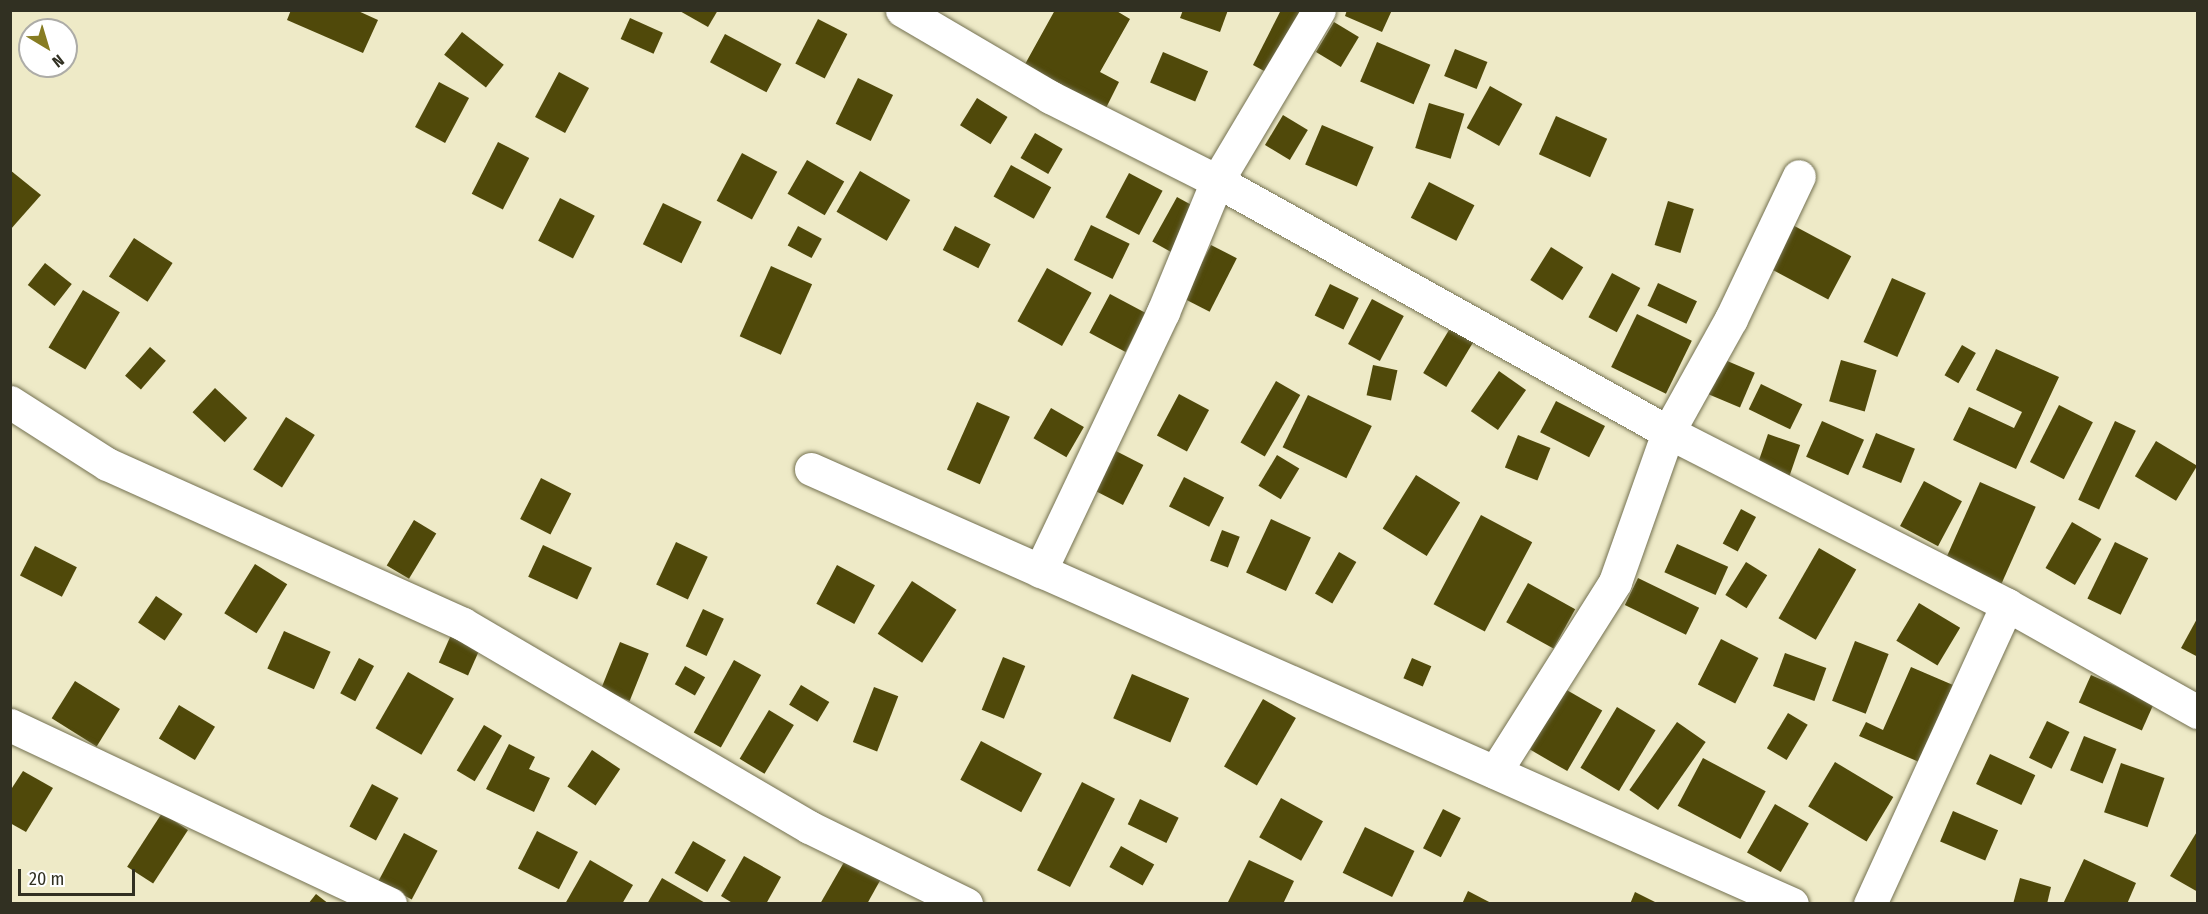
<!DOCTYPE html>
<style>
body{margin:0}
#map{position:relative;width:2208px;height:914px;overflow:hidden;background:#eeeac7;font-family:"Fira Sans Condensed",sans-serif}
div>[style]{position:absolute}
.building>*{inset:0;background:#50490a;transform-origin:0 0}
.roads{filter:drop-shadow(0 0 2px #747151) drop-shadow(0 0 2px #747151)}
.minor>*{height:33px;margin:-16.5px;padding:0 16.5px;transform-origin:16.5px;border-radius:16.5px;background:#fff}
span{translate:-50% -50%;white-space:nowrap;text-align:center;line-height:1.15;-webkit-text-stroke:6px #fff;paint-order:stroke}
.frame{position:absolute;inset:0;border:12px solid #313022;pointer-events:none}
.north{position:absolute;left:18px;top:18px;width:60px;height:60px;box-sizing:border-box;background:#fff;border:2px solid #adaca7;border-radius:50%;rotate:142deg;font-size:16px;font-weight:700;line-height:24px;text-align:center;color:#313022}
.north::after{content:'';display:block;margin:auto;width:21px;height:27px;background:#877c22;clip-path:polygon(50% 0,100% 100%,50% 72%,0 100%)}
.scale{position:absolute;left:18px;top:869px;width:117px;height:27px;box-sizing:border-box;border:3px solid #313022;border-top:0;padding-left:8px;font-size:18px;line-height:21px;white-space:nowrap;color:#313022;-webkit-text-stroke:4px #fff;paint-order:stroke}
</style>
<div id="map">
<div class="building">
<div style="clip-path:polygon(291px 10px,356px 10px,378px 20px,363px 53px,287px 20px)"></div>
<div style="clip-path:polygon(678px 10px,718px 10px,708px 27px)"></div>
<div style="clip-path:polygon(1055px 10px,1115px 10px,1130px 19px,1100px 72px,1119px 82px,1105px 110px,1024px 66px)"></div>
<div style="clip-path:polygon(1183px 10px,1228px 10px,1220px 32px,1180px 18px)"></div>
<div style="clip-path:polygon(1281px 10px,1297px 10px,1306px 15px,1275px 77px,1253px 65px)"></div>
<div style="clip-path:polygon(1347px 10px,1392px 10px,1382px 32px,1345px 16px)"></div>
<div style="left:630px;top:18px;width:36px;height:23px;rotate:24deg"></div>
<div style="left:818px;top:19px;width:33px;height:50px;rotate:27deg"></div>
<div style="left:1334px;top:22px;width:29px;height:35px;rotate:31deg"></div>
<div style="left:462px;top:32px;width:53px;height:29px;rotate:38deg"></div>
<div style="left:725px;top:34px;width:64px;height:32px;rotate:28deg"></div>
<div style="left:1377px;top:42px;width:58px;height:43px;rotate:23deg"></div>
<div style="left:1455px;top:49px;width:35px;height:29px;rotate:22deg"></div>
<div style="left:1163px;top:52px;width:49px;height:33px;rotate:23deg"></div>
<div style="left:559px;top:72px;width:34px;height:51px;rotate:28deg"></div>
<div style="left:858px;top:78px;width:39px;height:51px;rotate:26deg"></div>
<div style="left:439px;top:82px;width:34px;height:51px;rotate:28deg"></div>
<div style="left:1490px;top:86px;width:37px;height:48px;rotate:29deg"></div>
<div style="left:977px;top:98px;width:36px;height:32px;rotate:32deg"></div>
<div style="left:1429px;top:103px;width:37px;height:47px;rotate:17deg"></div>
<div style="left:1283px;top:115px;width:29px;height:35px;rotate:31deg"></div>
<div style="left:1556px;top:116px;width:56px;height:42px;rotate:24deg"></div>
<div style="left:1322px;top:125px;width:56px;height:43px;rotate:23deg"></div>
<div style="left:1035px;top:133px;width:32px;height:29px;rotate:30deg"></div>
<div style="left:498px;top:142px;width:35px;height:58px;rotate:27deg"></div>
<div style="left:742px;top:153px;width:40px;height:54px;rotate:28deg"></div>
<div style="left:807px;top:160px;width:43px;height:39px;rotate:30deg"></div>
<div style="left:1011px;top:165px;width:46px;height:36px;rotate:29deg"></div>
<div style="clip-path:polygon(10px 170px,41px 195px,10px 230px)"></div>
<div style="left:860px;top:171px;width:58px;height:47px;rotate:30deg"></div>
<div style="left:1129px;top:173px;width:38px;height:50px;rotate:28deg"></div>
<div style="left:1429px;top:182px;width:51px;height:40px;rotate:27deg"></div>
<div style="left:1177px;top:197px;width:26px;height:51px;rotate:29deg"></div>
<div style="left:560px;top:198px;width:39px;height:48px;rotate:27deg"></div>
<div style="left:1668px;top:201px;width:27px;height:46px;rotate:17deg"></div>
<div style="left:663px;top:203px;width:43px;height:46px;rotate:26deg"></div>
<div style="left:1785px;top:221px;width:75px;height:49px;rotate:28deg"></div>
<div style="left:1091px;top:225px;width:43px;height:39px;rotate:26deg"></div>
<div style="left:798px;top:226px;width:27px;height:22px;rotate:28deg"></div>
<div style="left:955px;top:226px;width:40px;height:27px;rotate:27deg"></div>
<div style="left:134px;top:238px;width:46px;height:46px;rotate:33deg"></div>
<div style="left:1211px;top:245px;width:29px;height:60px;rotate:27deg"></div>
<div style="left:1551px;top:247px;width:38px;height:39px;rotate:32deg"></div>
<div style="left:45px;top:263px;width:34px;height:28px;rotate:38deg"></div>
<div style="left:771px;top:266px;width:45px;height:77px;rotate:24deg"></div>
<div style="left:1047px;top:268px;width:51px;height:61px;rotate:29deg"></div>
<div style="left:1612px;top:273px;width:32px;height:50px;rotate:28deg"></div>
<div style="left:1892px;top:278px;width:37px;height:70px;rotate:24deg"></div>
<div style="left:1658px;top:283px;width:43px;height:25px;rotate:25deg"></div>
<div style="left:1330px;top:284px;width:32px;height:35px;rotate:26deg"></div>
<div style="left:83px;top:290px;width:43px;height:67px;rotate:31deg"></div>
<div style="left:1110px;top:294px;width:41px;height:44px;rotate:28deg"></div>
<div style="left:1372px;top:299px;width:36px;height:51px;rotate:28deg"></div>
<div style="left:1637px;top:314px;width:61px;height:59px;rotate:26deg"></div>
<div style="left:1452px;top:325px;width:27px;height:56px;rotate:31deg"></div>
<div style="left:1962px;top:345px;width:16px;height:35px;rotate:30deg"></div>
<div style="left:150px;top:347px;width:21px;height:38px;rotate:41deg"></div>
<div style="clip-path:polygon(1996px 349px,2059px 377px,2016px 469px,1953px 440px,1969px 407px,2014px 428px,2022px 412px,1976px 390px)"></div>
<div style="left:1718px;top:357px;width:40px;height:38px;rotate:23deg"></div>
<div style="left:1841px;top:360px;width:37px;height:43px;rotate:16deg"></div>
<div style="left:1373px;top:365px;width:25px;height:31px;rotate:12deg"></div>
<div style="left:1499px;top:371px;width:33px;height:49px;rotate:35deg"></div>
<div style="left:1276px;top:381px;width:28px;height:71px;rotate:30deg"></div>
<div style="left:1761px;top:384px;width:46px;height:28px;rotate:26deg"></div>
<div style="left:215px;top:388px;width:44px;height:33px;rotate:43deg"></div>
<div style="left:1179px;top:394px;width:34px;height:47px;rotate:28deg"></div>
<div style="left:1308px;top:395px;width:71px;height:58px;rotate:26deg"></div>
<div style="left:1556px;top:401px;width:55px;height:35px;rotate:27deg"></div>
<div style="left:977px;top:402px;width:36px;height:74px;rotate:24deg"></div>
<div style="left:2059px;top:405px;width:38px;height:64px;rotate:27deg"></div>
<div style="left:1051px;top:408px;width:38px;height:35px;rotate:30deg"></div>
<div style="left:286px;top:417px;width:34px;height:62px;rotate:32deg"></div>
<div style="left:1822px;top:421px;width:46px;height:39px;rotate:24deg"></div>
<div style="left:2115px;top:421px;width:23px;height:87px;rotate:25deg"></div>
<div style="left:1876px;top:433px;width:42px;height:37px;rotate:22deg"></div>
<div style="left:1768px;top:434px;width:34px;height:37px;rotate:19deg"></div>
<div style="left:1518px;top:435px;width:35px;height:35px;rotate:22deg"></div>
<div style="left:2156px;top:441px;width:48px;height:41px;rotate:31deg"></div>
<div style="left:1114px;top:450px;width:33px;height:45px;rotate:27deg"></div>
<div style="left:1277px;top:455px;width:26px;height:36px;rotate:31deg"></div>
<div style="left:1416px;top:475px;width:52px;height:63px;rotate:32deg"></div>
<div style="left:1184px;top:477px;width:45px;height:33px;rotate:27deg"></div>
<div style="left:541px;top:478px;width:34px;height:46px;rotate:27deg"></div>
<div style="left:1924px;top:481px;width:43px;height:51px;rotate:28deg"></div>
<div style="left:1980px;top:482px;width:61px;height:87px;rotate:24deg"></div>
<div style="left:1741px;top:509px;width:17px;height:39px;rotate:28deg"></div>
<div style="left:1481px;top:515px;width:58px;height:101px;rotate:28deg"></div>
<div style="left:1271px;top:519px;width:44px;height:59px;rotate:25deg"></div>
<div style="left:414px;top:520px;width:26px;height:53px;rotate:31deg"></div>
<div style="left:2072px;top:522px;width:34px;height:53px;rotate:30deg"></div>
<div style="left:1222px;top:530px;width:19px;height:33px;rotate:21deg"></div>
<div style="left:676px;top:542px;width:35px;height:47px;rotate:25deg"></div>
<div style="left:2115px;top:542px;width:37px;height:63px;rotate:26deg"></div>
<div style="left:1677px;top:544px;width:56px;height:31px;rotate:24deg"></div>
<div style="left:543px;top:545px;width:54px;height:35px;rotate:25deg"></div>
<div style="left:35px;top:546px;width:47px;height:33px;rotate:27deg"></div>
<div style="left:1819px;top:548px;width:43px;height:81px;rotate:30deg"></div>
<div style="left:1339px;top:552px;width:20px;height:48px;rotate:30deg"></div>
<div style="left:1746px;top:562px;width:25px;height:39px;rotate:32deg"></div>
<div style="left:255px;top:564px;width:38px;height:58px;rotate:32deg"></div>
<div style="left:837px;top:565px;width:43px;height:44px;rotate:28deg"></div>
<div style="left:1638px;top:578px;width:68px;height:30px;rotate:26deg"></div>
<div style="left:912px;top:581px;width:53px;height:63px;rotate:33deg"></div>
<div style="left:1528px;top:583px;width:54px;height:45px;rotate:29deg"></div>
<div style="left:156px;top:596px;width:32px;height:32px;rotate:34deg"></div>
<div style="left:1919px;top:603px;width:48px;height:44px;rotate:31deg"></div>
<div style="left:703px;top:609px;width:23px;height:41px;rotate:25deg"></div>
<div style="clip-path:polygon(2198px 617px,2198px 657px,2181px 648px)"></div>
<div style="left:284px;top:631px;width:51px;height:41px;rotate:24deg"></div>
<div style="left:451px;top:635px;width:32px;height:30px;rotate:24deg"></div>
<div style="left:1721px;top:639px;width:42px;height:51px;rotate:27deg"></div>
<div style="left:1855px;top:641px;width:36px;height:64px;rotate:21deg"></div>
<div style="left:620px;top:642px;width:31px;height:51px;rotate:22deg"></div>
<div style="left:1785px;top:653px;width:44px;height:35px;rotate:20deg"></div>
<div style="left:1003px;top:657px;width:24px;height:57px;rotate:22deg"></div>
<div style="left:359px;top:658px;width:17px;height:40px;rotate:28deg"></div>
<div style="left:1412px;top:658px;width:21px;height:22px;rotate:23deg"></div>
<div style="left:734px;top:660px;width:31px;height:83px;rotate:29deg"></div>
<div style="left:685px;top:666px;width:23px;height:21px;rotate:29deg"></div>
<div style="clip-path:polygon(1911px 667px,1953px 685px,1919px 762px,1859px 736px,1866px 722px,1883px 730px)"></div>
<div style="left:408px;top:672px;width:53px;height:65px;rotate:30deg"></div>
<div style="left:1132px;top:674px;width:62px;height:48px;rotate:23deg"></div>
<div style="left:2091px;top:675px;width:69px;height:30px;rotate:24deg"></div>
<div style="left:75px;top:681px;width:53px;height:44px;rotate:32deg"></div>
<div style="left:801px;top:685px;width:33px;height:23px;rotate:31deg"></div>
<div style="left:874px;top:687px;width:26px;height:59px;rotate:21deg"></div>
<div style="left:1565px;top:689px;width:43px;height:70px;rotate:30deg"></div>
<div style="left:1263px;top:699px;width:38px;height:78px;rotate:30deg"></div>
<div style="left:179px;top:705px;width:42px;height:39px;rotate:31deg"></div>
<div style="left:1617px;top:707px;width:45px;height:71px;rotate:31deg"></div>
<div style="left:769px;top:710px;width:29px;height:57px;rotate:31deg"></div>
<div style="left:1788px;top:713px;width:23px;height:41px;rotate:31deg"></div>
<div style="left:2047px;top:721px;width:25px;height:41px;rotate:26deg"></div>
<div style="left:1677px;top:722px;width:35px;height:83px;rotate:35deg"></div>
<div style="left:484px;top:725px;width:21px;height:53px;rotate:31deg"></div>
<div style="left:2084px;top:736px;width:35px;height:37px;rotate:22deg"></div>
<div style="left:981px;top:741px;width:69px;height:44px;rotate:28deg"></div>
<div style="clip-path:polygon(509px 744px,535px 757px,529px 769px,550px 778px,534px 812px,486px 789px)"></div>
<div style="left:592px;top:750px;width:34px;height:44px;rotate:34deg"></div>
<div style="left:1990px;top:754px;width:50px;height:33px;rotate:25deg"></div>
<div style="left:1703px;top:758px;width:71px;height:54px;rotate:28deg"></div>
<div style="left:1835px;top:762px;width:68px;height:52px;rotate:31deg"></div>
<div style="left:2121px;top:763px;width:46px;height:52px;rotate:19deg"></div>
<div style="clip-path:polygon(23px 771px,53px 788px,26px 832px,10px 823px,10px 791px)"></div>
<div style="left:1082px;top:782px;width:37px;height:99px;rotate:27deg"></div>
<div style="left:372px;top:784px;width:30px;height:48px;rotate:28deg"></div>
<div style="left:1281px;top:798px;width:48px;height:45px;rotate:29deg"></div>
<div style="left:1140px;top:799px;width:43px;height:28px;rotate:26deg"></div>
<div style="left:1775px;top:804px;width:39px;height:56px;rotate:30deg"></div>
<div style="left:1443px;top:809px;width:20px;height:44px;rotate:27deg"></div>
<div style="left:1953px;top:811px;width:49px;height:33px;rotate:23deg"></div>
<div style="left:162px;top:813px;width:31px;height:64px;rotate:33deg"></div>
<div style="left:1365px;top:827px;width:55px;height:51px;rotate:26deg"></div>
<div style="clip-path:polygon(2198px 830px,2198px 892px,2170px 876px)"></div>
<div style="left:537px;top:831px;width:46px;height:42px;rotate:27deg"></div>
<div style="left:404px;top:833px;width:38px;height:55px;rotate:28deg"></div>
<div style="left:693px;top:841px;width:38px;height:37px;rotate:30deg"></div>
<div style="left:1121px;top:846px;width:38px;height:24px;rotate:29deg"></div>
<div style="clip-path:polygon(744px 856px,781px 877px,766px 904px,734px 904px,721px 896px)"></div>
<div style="clip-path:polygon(847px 857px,882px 877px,867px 904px,820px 904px)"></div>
<div style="clip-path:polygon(2084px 859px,2136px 883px,2127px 904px,2063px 904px)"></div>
<div style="clip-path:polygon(590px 860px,633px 885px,622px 904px,565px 904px)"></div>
<div style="clip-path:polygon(1249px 860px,1294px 881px,1283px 904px,1227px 904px)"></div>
<div style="clip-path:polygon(662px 878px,707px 904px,647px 904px)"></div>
<div style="clip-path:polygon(2020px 878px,2051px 887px,2047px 904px,2013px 904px)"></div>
<div style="clip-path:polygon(1468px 891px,1493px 904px,1462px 904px)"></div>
<div style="clip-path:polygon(1635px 892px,1659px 904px,1630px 904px)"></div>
<div style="clip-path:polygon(316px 894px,329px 904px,308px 904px)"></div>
</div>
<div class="roads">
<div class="minor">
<div style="left:902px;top:10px;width:172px;rotate:30.4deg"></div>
<div style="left:1050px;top:97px;width:187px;rotate:26.7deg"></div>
<div style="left:1217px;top:181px;width:516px;rotate:29.1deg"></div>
<div style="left:1668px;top:432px;width:381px;rotate:27deg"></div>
<div style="left:2007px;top:605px;width:219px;rotate:29.3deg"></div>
<div style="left:10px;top:402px;width:115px;rotate:32.6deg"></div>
<div style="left:107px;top:464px;width:390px;rotate:24.2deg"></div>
<div style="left:463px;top:624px;width:401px;rotate:30.4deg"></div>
<div style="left:809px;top:827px;width:175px;rotate:26.1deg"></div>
<div style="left:811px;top:469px;width:1073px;rotate:23.91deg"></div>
<div style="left:1040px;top:571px;width:287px;rotate:-64.6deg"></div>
<div style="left:1163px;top:312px;width:142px;rotate:-67.6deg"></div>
<div style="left:1217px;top:181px;width:199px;rotate:-59.2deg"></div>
<div style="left:10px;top:725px;width:420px;rotate:25.2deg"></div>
<div style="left:1495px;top:772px;width:225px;rotate:-57.7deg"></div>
<div style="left:1615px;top:582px;width:159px;rotate:-70.5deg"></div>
<div style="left:1668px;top:432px;width:129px;rotate:-60.9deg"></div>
<div style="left:1731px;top:319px;width:158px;rotate:-64.6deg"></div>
<div style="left:1870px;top:904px;width:329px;rotate:-65.4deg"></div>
</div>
</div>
<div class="frame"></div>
<div class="north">N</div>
<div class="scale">20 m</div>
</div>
